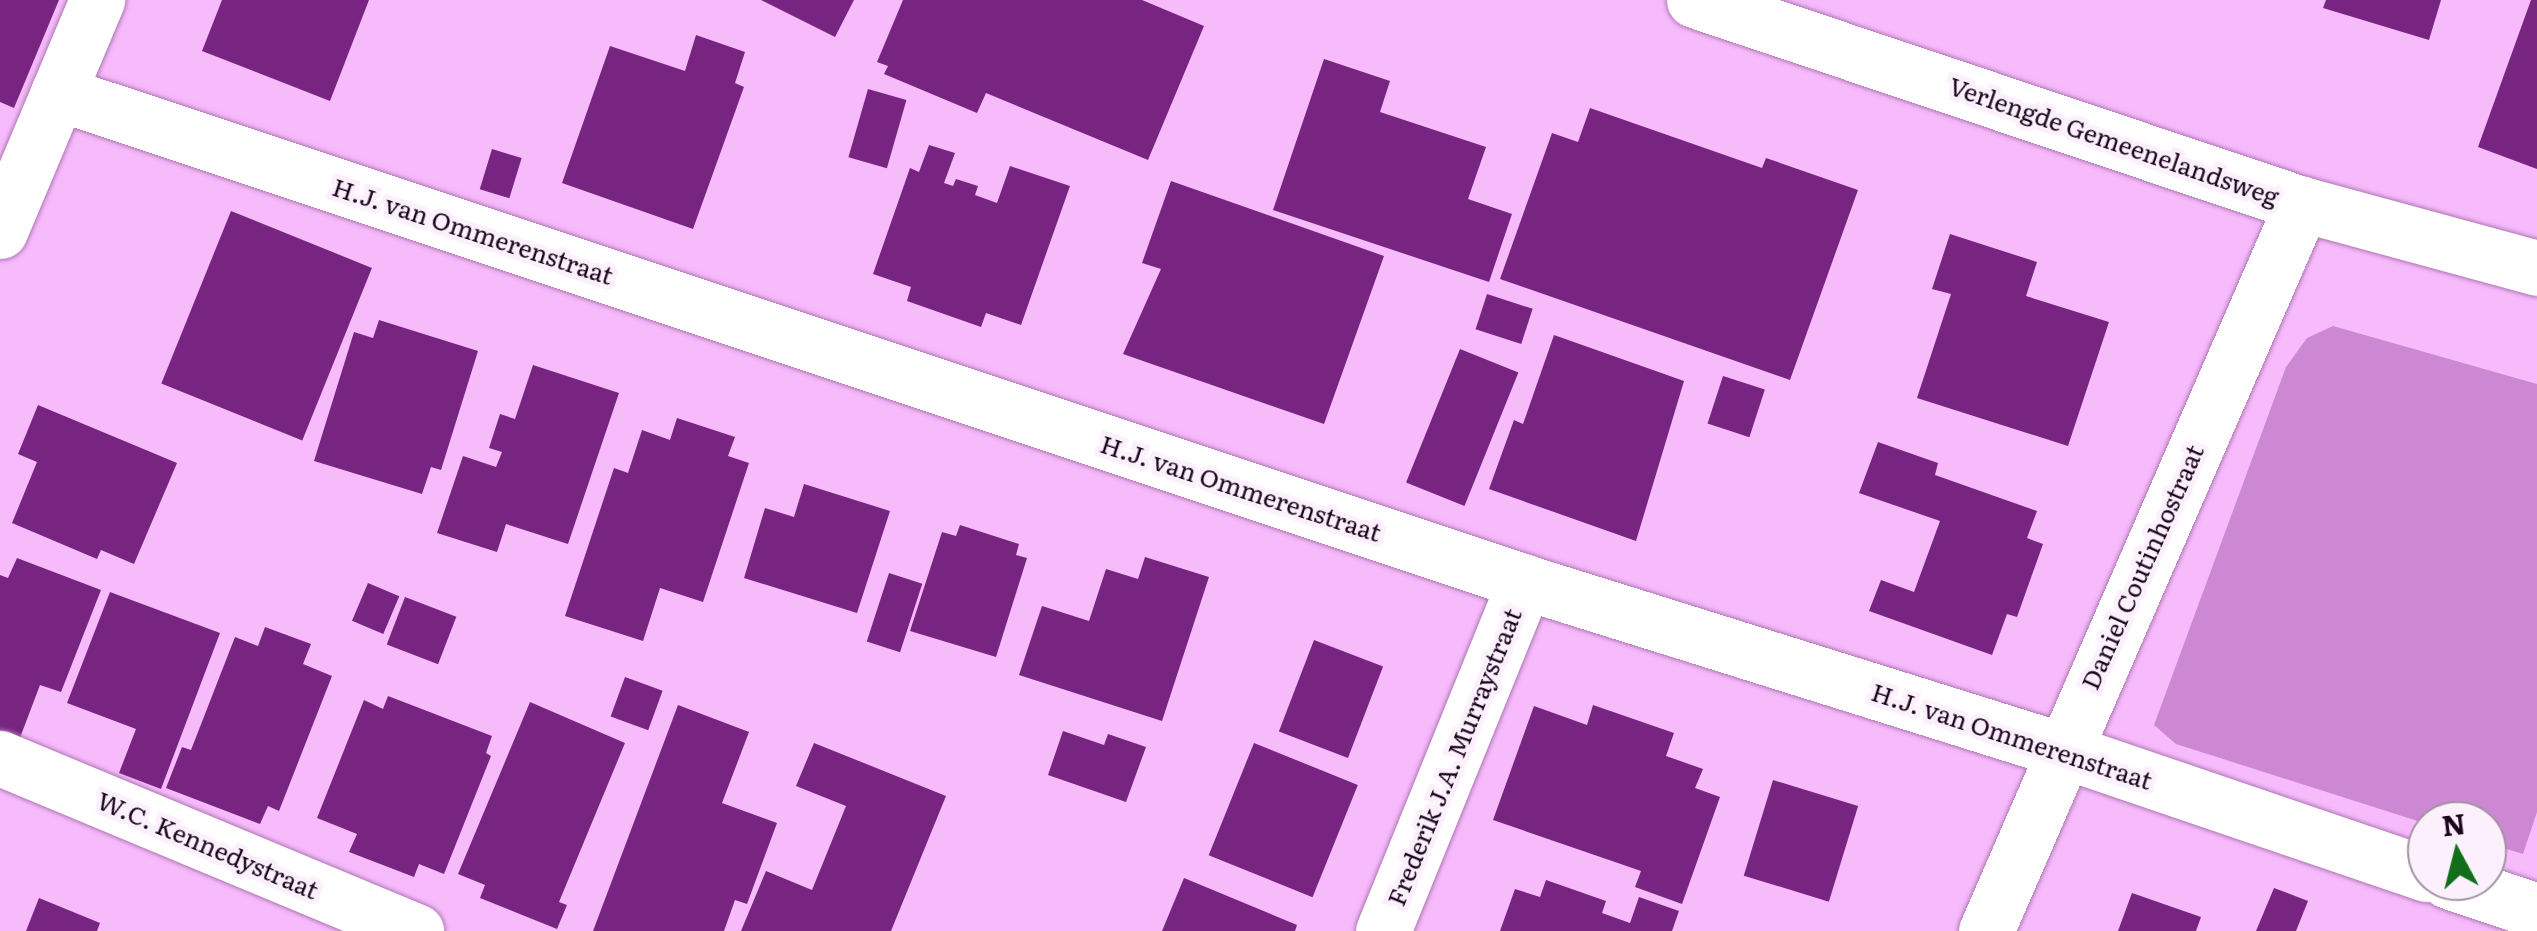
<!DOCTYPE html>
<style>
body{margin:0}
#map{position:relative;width:2537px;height:931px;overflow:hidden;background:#f7bbfc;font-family:Literata,serif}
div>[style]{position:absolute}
.green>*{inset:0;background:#cc88d2}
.building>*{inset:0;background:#772580;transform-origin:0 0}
.roads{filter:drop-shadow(0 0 2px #ae76b3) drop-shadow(0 0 2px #ae76b3)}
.minor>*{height:55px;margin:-27.5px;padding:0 27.5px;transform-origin:27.5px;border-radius:27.5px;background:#fff}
.major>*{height:55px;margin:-27.5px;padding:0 27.5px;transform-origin:27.5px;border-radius:27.5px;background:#fff}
span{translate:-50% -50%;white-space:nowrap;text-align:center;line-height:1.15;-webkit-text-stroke:10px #fcf0fd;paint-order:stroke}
.street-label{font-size:25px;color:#1a051c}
.north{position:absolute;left:2407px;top:801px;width:100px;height:100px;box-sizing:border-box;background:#fcf0fd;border:2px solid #a292a3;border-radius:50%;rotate:353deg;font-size:28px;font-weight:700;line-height:40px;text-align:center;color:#1a051c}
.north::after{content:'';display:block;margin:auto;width:35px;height:45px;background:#126e1a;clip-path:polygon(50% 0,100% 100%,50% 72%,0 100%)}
</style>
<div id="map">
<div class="green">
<div style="clip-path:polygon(2333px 326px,2537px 384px,2537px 812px,2523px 854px,2487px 843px,2487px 821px,2427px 824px,2176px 744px,2154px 725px,2286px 367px,2307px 338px)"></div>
</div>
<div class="building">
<div style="clip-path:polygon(0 0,59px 0,14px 108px,0 102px)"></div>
<div style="clip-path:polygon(222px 0,369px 0,330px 101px,202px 51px)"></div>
<div style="clip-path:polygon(761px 0,854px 0,835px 37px)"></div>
<div style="clip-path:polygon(903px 0,1142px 0,1204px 26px,1148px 160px,986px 93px,977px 113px,884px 74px,888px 66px,877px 62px)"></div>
<div style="clip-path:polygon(2326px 0,2441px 0,2429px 40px,2323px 8px)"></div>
<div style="clip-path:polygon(2531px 0,2537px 0,2537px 169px,2478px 147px)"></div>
<div style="clip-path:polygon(696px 35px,745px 52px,735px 83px,744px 87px,693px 229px,562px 183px,610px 46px,685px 71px)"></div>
<div style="clip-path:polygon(1324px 59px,1390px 81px,1380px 112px,1486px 147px,1468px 199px,1512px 214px,1489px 282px,1273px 210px)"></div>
<div style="left:868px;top:89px;width:40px;height:71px;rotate:16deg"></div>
<div style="clip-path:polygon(1590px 108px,1762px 168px,1766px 158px,1858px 190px,1790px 380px,1500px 279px,1552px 133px,1578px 142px)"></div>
<div style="clip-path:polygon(929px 145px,955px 153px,944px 183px,953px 186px,956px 179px,978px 186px,975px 195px,997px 203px,1010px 166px,1070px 186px,1021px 325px,986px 313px,981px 327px,907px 301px,911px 287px,873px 274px,910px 168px,919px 172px)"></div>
<div style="left:492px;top:149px;width:31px;height:42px;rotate:17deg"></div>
<div style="clip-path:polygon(1171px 181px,1384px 256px,1324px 424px,1123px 354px,1161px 269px,1142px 263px)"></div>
<div style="left:231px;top:211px;width:152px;height:186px;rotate:22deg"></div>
<div style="clip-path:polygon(1950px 234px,2037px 262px,2026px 296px,2109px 322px,2068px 446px,1917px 398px,1951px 294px,1932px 289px)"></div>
<div style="left:1487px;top:294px;width:48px;height:37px;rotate:18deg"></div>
<div style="clip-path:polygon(379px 320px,478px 351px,441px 470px,431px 467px,422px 494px,314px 461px,354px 332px,373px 338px)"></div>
<div style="clip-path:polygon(1554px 335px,1684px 381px,1636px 541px,1489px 489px,1514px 420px,1523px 424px)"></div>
<div style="left:1460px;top:349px;width:63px;height:144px;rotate:22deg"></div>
<div style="clip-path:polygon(533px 365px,619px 393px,568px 544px,506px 524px,497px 552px,437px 533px,463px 456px,496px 467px,502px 452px,489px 448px,500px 414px,515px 419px)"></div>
<div style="left:1723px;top:376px;width:44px;height:50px;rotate:18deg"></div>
<div style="clip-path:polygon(38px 405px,177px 463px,134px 564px,101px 550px,97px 559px,12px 523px,37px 462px,18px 454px)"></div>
<div style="clip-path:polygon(677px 418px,735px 437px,728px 456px,749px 463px,703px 602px,660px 588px,643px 641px,565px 616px,614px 468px,628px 473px,642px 430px,670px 440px)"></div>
<div style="clip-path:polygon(1878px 442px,1938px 463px,1935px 475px,2037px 511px,2027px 538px,2043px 544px,2017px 617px,2007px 614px,1992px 655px,1869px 611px,1881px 580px,1914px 592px,1940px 521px,1859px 493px)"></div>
<div style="clip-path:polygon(804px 484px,890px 511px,857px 613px,744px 578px,765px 508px,794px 517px)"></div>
<div style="clip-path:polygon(960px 525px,1019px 544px,1016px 555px,1027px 558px,996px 657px,910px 631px,942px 532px,956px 536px)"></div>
<div style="clip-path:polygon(1145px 557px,1209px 577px,1162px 721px,1019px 675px,1042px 606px,1089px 621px,1106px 569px,1138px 579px)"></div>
<div style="clip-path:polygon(17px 558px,101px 590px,61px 692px,40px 685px,18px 743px,0 736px,0 575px,8px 578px)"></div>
<div style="left:889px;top:573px;width:35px;height:72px;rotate:18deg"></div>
<div style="left:368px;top:583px;width:34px;height:41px;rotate:23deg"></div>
<div style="clip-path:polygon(110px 592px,220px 633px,161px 789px,119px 773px,136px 729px,67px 703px)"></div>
<div style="left:405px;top:597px;width:55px;height:51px;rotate:21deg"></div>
<div style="clip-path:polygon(265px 627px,311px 644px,303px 664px,332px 676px,279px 811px,268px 806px,260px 824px,166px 788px,182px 747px,191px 750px,235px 637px,258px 646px)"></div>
<div style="left:1314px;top:640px;width:74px;height:98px;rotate:21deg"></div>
<div style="left:625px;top:677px;width:40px;height:42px;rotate:20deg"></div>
<div style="clip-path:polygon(388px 696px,492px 736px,486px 753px,491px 756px,444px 874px,419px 864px,414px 877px,349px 852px,357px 834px,317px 818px,364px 700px,383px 709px)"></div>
<div style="clip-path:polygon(530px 702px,625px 743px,559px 902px,567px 905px,557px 929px,480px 898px,485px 885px,458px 874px)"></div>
<div style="clip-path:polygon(678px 705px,749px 732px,722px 803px,777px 823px,747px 904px,735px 900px,724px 931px,593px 931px)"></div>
<div style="clip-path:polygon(1593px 705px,1674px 733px,1666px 756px,1703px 769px,1695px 788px,1720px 797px,1682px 904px,1635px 887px,1641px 871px,1493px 820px,1534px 706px,1587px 725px)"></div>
<div style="clip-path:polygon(1063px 731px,1104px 745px,1108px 734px,1146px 747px,1126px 802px,1048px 775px)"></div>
<div style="clip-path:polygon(814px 743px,946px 796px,891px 931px,741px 931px,766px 871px,812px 890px,846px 806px,796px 786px)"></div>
<div style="left:1254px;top:743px;width:112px;height:121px;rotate:22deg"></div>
<div style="left:1773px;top:780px;width:89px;height:100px;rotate:17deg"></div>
<div style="clip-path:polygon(1184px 878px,1297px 925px,1295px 931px,1162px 931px)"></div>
<div style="clip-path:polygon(1546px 880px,1606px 901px,1602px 913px,1630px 923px,1639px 897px,1679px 911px,1672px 931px,1500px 931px,1515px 889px,1540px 897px)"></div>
<div style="clip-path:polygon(2274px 888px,2308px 901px,2296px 931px,2256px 931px)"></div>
<div style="clip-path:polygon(2132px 893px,2201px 917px,2196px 931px,2118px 931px)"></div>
<div style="clip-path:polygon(39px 898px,100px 923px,97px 931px,26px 931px)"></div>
</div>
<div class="roads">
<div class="minor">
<div style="left:58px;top:93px;width:1546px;rotate:18.43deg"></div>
<div style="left:1525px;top:582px;width:563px;rotate:17.37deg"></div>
<div style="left:2062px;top:750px;width:385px;rotate:18.8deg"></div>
<div style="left:0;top:231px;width:251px;rotate:-67.2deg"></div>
<div style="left:0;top:758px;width:451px;rotate:22.6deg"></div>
<div style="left:2448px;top:881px;width:94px;rotate:18.6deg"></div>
<div style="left:1383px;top:931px;width:377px;rotate:-67.9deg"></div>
<div style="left:1986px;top:931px;width:793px;rotate:-66.51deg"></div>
</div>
<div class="major">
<div style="left:1694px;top:0;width:641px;rotate:18.55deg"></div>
<div style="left:2302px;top:204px;width:244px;rotate:15.2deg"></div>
</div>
</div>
<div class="street-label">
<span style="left:2114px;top:141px;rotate:19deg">Verlengde Gemeenelandsweg</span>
<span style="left:473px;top:231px;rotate:18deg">H.J. van Ommerenstraat</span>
<span style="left:1241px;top:488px;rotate:18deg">H.J. van Ommerenstraat</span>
<span style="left:2142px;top:567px;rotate:-66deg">Daniel Coutinhostraat</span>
<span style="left:2012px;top:736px;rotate:18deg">H.J. van Ommerenstraat</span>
<span style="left:1454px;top:757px;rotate:-68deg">Frederik J.A. Murraystraat</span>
<span style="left:208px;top:845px;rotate:23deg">W.C. Kennedystraat</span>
</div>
<div class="north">N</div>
</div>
